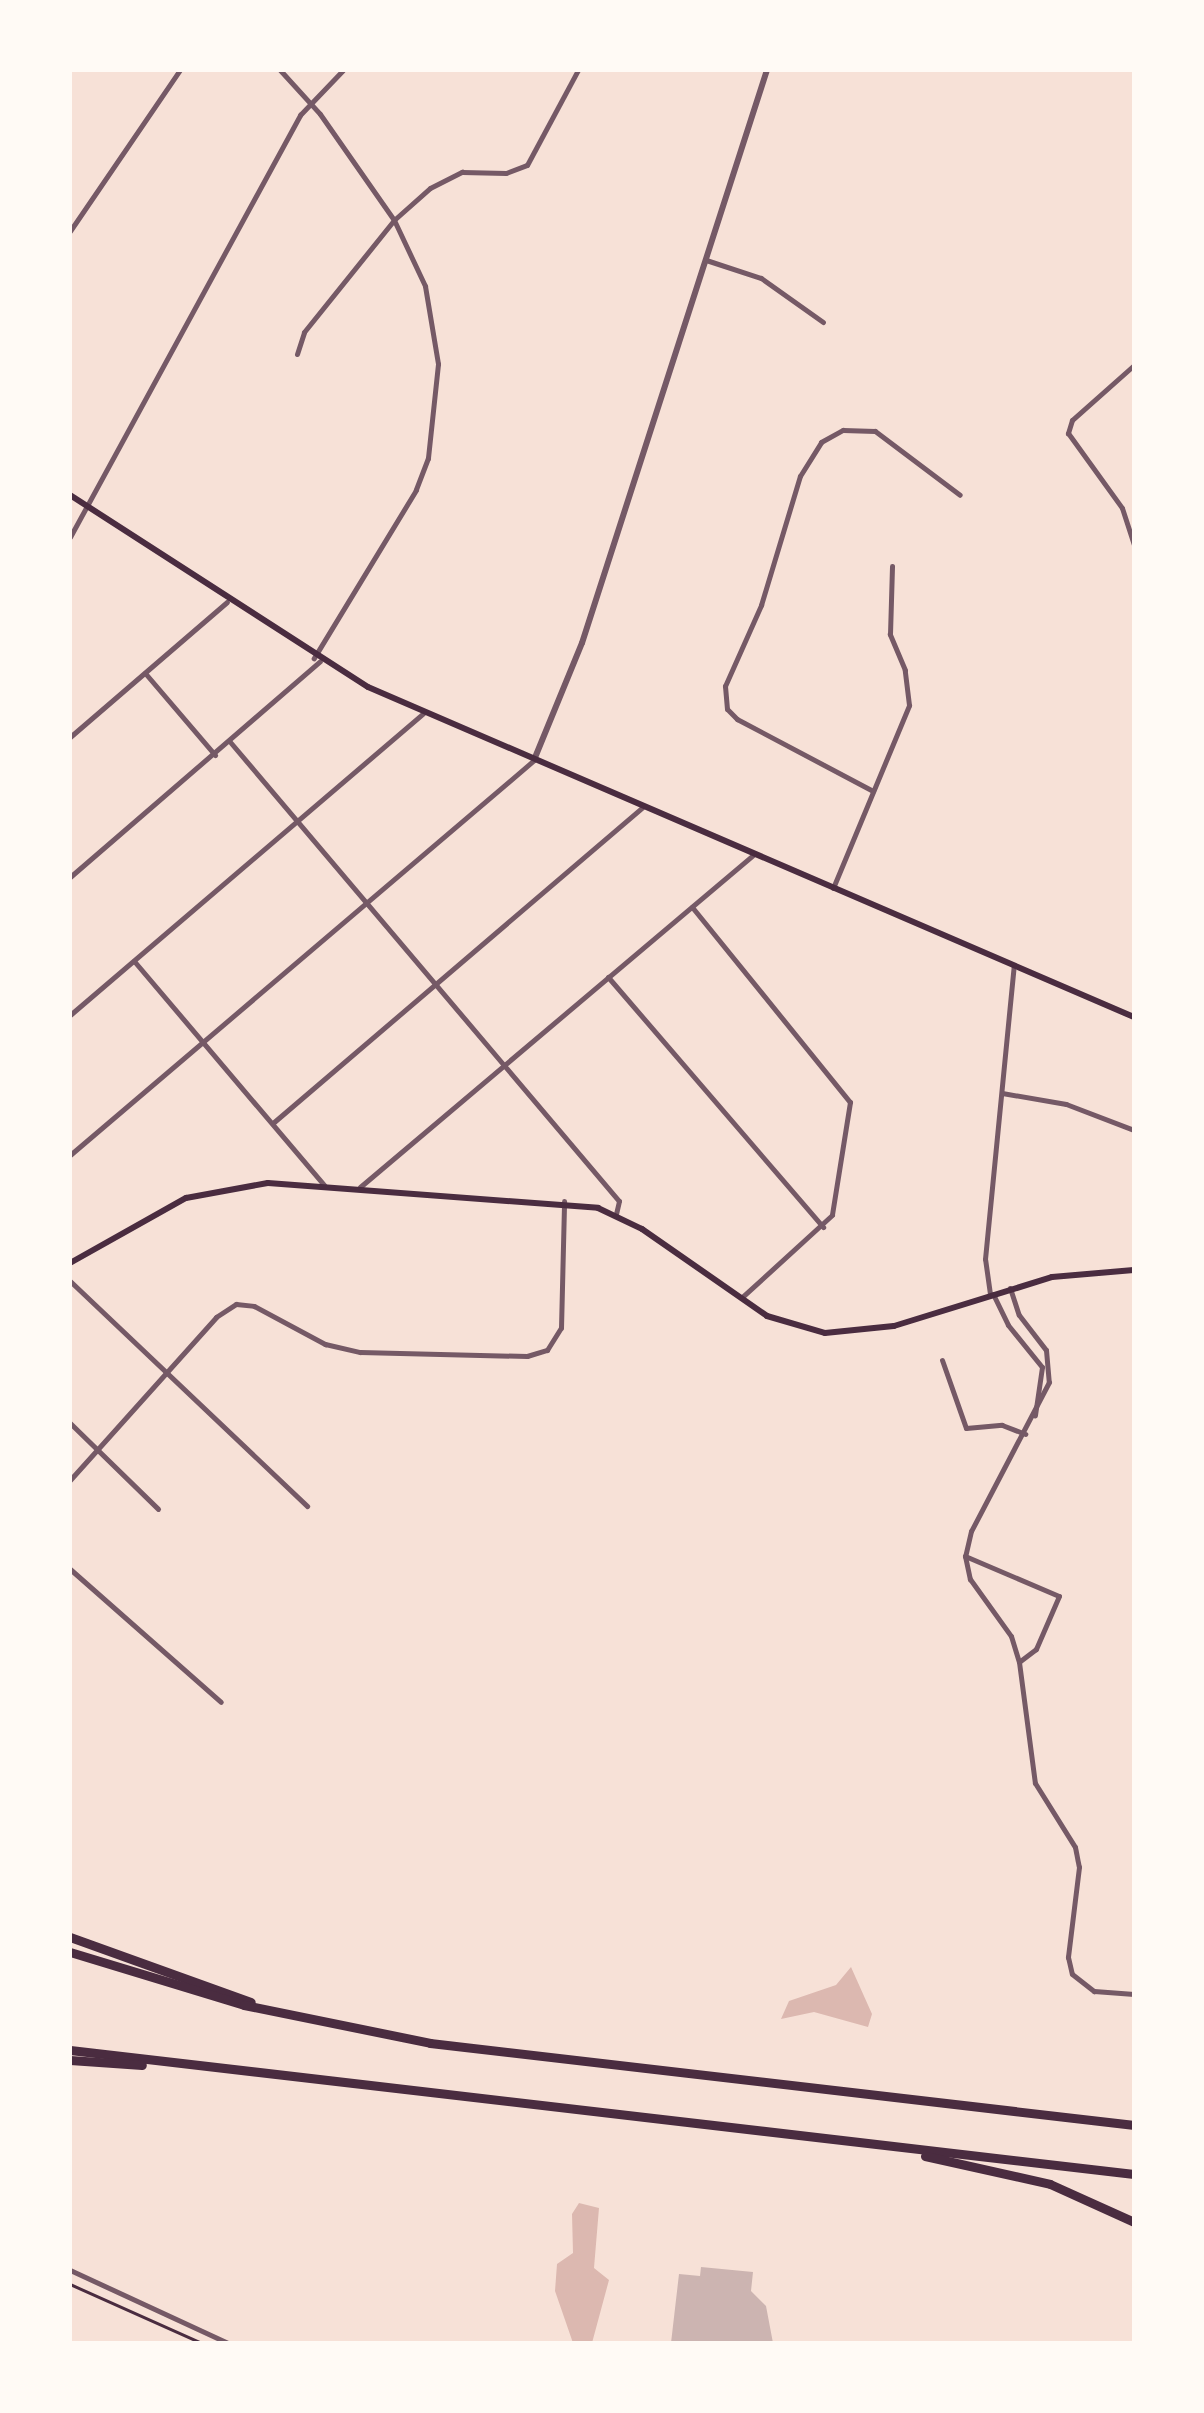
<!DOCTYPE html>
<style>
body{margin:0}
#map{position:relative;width:1204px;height:2413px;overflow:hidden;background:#f7e1d7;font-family:"Archivo Narrow",sans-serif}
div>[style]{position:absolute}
.water>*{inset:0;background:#dcb8b0}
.building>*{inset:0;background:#ccb4b1}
.path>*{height:2.5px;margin:-1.25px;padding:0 1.25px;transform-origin:1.25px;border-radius:1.25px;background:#4a2c40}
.minor>*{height:5px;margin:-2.5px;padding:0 2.5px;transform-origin:2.5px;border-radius:2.5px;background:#755966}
.tertiary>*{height:6px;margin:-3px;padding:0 3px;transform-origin:3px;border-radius:3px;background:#755966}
.secondary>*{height:6px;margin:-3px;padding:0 3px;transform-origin:3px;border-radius:3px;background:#4a2c40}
.motorway>*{height:9px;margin:-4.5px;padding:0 4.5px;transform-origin:4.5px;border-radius:4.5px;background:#4a2c40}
span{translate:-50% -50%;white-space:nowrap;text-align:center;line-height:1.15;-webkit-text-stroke:8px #fffaf5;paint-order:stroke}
.frame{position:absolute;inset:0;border:72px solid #fffaf5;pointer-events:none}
</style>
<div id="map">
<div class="water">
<div style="clip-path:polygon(851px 1967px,872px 2014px,868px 2027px,814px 2012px,781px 2019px,789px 2001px,836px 1985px)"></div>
<div style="clip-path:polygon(579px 2203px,599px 2208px,594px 2268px,609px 2280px,592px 2343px,573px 2343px,555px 2291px,557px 2264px,573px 2253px,572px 2214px)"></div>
</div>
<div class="building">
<div style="clip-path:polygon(701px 2267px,753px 2272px,751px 2291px,766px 2306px,773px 2343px,671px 2343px,679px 2274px,700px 2276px)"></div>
</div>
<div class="path">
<div style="left:70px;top:2284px;width:145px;rotate:24.1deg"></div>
</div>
<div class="minor">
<div style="left:280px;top:70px;width:59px;rotate:47.7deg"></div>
<div style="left:320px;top:114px;width:129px;rotate:55.1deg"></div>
<div style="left:394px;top:220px;width:73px;rotate:64.8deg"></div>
<div style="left:425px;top:286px;width:79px;rotate:80.5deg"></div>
<div style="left:438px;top:364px;width:95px;rotate:96.1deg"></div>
<div style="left:428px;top:458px;width:34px;rotate:111deg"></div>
<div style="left:416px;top:490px;width:197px;rotate:121.3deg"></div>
<div style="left:70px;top:231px;width:195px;rotate:-55.7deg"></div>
<div style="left:706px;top:260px;width:58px;rotate:18.1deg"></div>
<div style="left:761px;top:278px;width:76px;rotate:35.4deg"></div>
<div style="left:297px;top:354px;width:23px;rotate:-72deg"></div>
<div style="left:304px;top:332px;width:144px;rotate:-51.2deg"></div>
<div style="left:394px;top:220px;width:48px;rotate:-41.6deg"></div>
<div style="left:430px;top:188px;width:36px;rotate:-27deg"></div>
<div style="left:462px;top:172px;width:44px;rotate:1.3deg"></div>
<div style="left:506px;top:173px;width:22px;rotate:-21deg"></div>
<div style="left:527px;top:165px;width:108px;rotate:-61.8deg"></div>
<div style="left:1134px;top:365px;width:83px;rotate:138.4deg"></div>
<div style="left:1072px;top:420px;width:14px;rotate:107deg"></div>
<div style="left:1068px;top:433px;width:92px;rotate:54.2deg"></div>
<div style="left:1122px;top:508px;width:39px;rotate:72deg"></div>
<div style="left:70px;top:537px;width:481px;rotate:-61.4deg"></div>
<div style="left:300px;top:115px;width:62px;rotate:-46.3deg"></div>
<div style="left:145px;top:673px;width:108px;rotate:49.5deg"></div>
<div style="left:70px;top:737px;width:207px;rotate:-40.7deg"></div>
<div style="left:231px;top:743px;width:600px;rotate:49.73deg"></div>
<div style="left:619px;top:1201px;width:13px;rotate:103deg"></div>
<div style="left:873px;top:791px;width:154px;rotate:-152.1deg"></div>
<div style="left:737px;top:719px;width:14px;rotate:-135deg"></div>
<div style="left:727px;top:709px;width:23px;rotate:-95deg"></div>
<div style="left:725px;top:686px;width:89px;rotate:-66deg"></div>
<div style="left:761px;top:605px;width:135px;rotate:-73.2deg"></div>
<div style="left:800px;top:476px;width:40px;rotate:-58deg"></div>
<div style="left:821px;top:442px;width:25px;rotate:-29deg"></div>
<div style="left:843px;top:430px;width:32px;rotate:2deg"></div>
<div style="left:875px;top:431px;width:106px;rotate:37deg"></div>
<div style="left:70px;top:877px;width:330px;rotate:-40.8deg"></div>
<div style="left:833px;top:888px;width:198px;rotate:-67.4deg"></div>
<div style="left:909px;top:705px;width:35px;rotate:-97deg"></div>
<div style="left:905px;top:670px;width:39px;rotate:-113deg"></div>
<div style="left:890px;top:634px;width:68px;rotate:-88.3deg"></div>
<div style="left:692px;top:907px;width:251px;rotate:51deg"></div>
<div style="left:850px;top:1102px;width:114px;rotate:99.1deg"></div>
<div style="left:832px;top:1215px;width:123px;rotate:137.6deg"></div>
<div style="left:134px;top:961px;width:294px;rotate:49.7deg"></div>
<div style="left:608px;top:977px;width:330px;rotate:49.3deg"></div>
<div style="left:70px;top:1015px;width:464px;rotate:-40.5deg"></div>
<div style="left:1002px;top:1093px;width:65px;rotate:9.8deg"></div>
<div style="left:1066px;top:1104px;width:73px;rotate:20.9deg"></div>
<div style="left:274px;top:1122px;width:484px;rotate:-40.5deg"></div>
<div style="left:70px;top:1155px;width:608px;rotate:-40.4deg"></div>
<div style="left:360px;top:1187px;width:514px;rotate:-40.19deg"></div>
<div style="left:70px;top:1281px;width:327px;rotate:43.5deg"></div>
<div style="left:1010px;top:1288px;width:28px;rotate:72deg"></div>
<div style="left:1019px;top:1315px;width:44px;rotate:52.4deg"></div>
<div style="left:1046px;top:1350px;width:32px;rotate:85deg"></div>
<div style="left:1049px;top:1382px;width:168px;rotate:117.6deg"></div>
<div style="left:971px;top:1531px;width:26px;rotate:103deg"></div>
<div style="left:965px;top:1556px;width:24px;rotate:78deg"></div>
<div style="left:970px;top:1579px;width:70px;rotate:54.3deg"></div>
<div style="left:1011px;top:1636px;width:27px;rotate:73deg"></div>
<div style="left:1019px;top:1662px;width:122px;rotate:82.5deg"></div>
<div style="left:1035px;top:1783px;width:75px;rotate:58deg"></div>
<div style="left:1075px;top:1847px;width:20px;rotate:79deg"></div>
<div style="left:1079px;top:1867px;width:91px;rotate:97deg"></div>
<div style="left:1068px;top:1957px;width:17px;rotate:77deg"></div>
<div style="left:1072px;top:1974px;width:28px;rotate:38deg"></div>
<div style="left:1094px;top:1991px;width:40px;rotate:4.3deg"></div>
<div style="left:990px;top:1294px;width:35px;rotate:-98deg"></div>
<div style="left:985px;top:1259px;width:295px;rotate:-84.4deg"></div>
<div style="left:993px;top:1294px;width:34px;rotate:64deg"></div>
<div style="left:1008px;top:1325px;width:54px;rotate:51deg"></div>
<div style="left:1042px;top:1367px;width:49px;rotate:98.3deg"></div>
<div style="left:942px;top:1360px;width:72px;rotate:70.6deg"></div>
<div style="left:966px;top:1428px;width:36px;rotate:-5deg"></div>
<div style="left:1002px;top:1425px;width:25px;rotate:21deg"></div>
<div style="left:70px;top:1423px;width:123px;rotate:44.3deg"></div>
<div style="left:70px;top:1480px;width:219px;rotate:-48.1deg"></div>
<div style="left:216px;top:1317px;width:24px;rotate:-33deg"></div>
<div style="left:236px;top:1304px;width:18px;rotate:6deg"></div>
<div style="left:254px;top:1306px;width:81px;rotate:28.2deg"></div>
<div style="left:325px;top:1344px;width:36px;rotate:13deg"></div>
<div style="left:360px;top:1352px;width:167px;rotate:1.4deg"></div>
<div style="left:527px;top:1356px;width:21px;rotate:-17deg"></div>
<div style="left:547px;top:1350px;width:26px;rotate:-58deg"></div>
<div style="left:561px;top:1328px;width:127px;rotate:-88.6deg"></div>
<div style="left:965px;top:1556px;width:102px;rotate:23.1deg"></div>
<div style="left:1059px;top:1596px;width:58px;rotate:113.5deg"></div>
<div style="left:1036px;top:1649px;width:21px;rotate:143deg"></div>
<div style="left:70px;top:1569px;width:201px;rotate:41.4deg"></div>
<div style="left:70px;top:2270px;width:174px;rotate:24.8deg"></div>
</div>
<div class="tertiary">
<div style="left:534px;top:760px;width:126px;rotate:-67.7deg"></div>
<div style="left:582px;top:643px;width:602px;rotate:-72.11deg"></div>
</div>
<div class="secondary">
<div style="left:70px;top:495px;width:354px;rotate:32.8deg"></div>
<div style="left:368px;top:687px;width:834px;rotate:23.31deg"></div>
<div style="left:70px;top:1263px;width:133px;rotate:-29.3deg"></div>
<div style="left:186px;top:1198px;width:83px;rotate:-10.4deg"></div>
<div style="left:268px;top:1183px;width:331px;rotate:4.3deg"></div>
<div style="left:598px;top:1208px;width:49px;rotate:25.5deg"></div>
<div style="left:642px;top:1229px;width:152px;rotate:34.8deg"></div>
<div style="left:767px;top:1316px;width:60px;rotate:16.3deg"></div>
<div style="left:825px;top:1333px;width:69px;rotate:-5.8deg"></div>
<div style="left:894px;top:1326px;width:165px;rotate:-17.2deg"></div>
<div style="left:1052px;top:1277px;width:82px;rotate:-4.9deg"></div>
</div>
<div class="motorway">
<div style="left:70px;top:1937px;width:192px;rotate:19.8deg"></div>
<div style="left:70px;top:1952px;width:182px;rotate:16.9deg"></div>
<div style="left:244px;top:2005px;width:190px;rotate:11.5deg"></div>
<div style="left:430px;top:2043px;width:709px;rotate:6.64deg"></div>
<div style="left:70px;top:2050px;width:1071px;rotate:6.65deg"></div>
<div style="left:70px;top:2060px;width:72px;rotate:4deg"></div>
<div style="left:925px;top:2156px;width:128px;rotate:12.6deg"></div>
<div style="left:1050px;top:2184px;width:92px;rotate:24.3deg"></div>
</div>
<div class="frame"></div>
</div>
